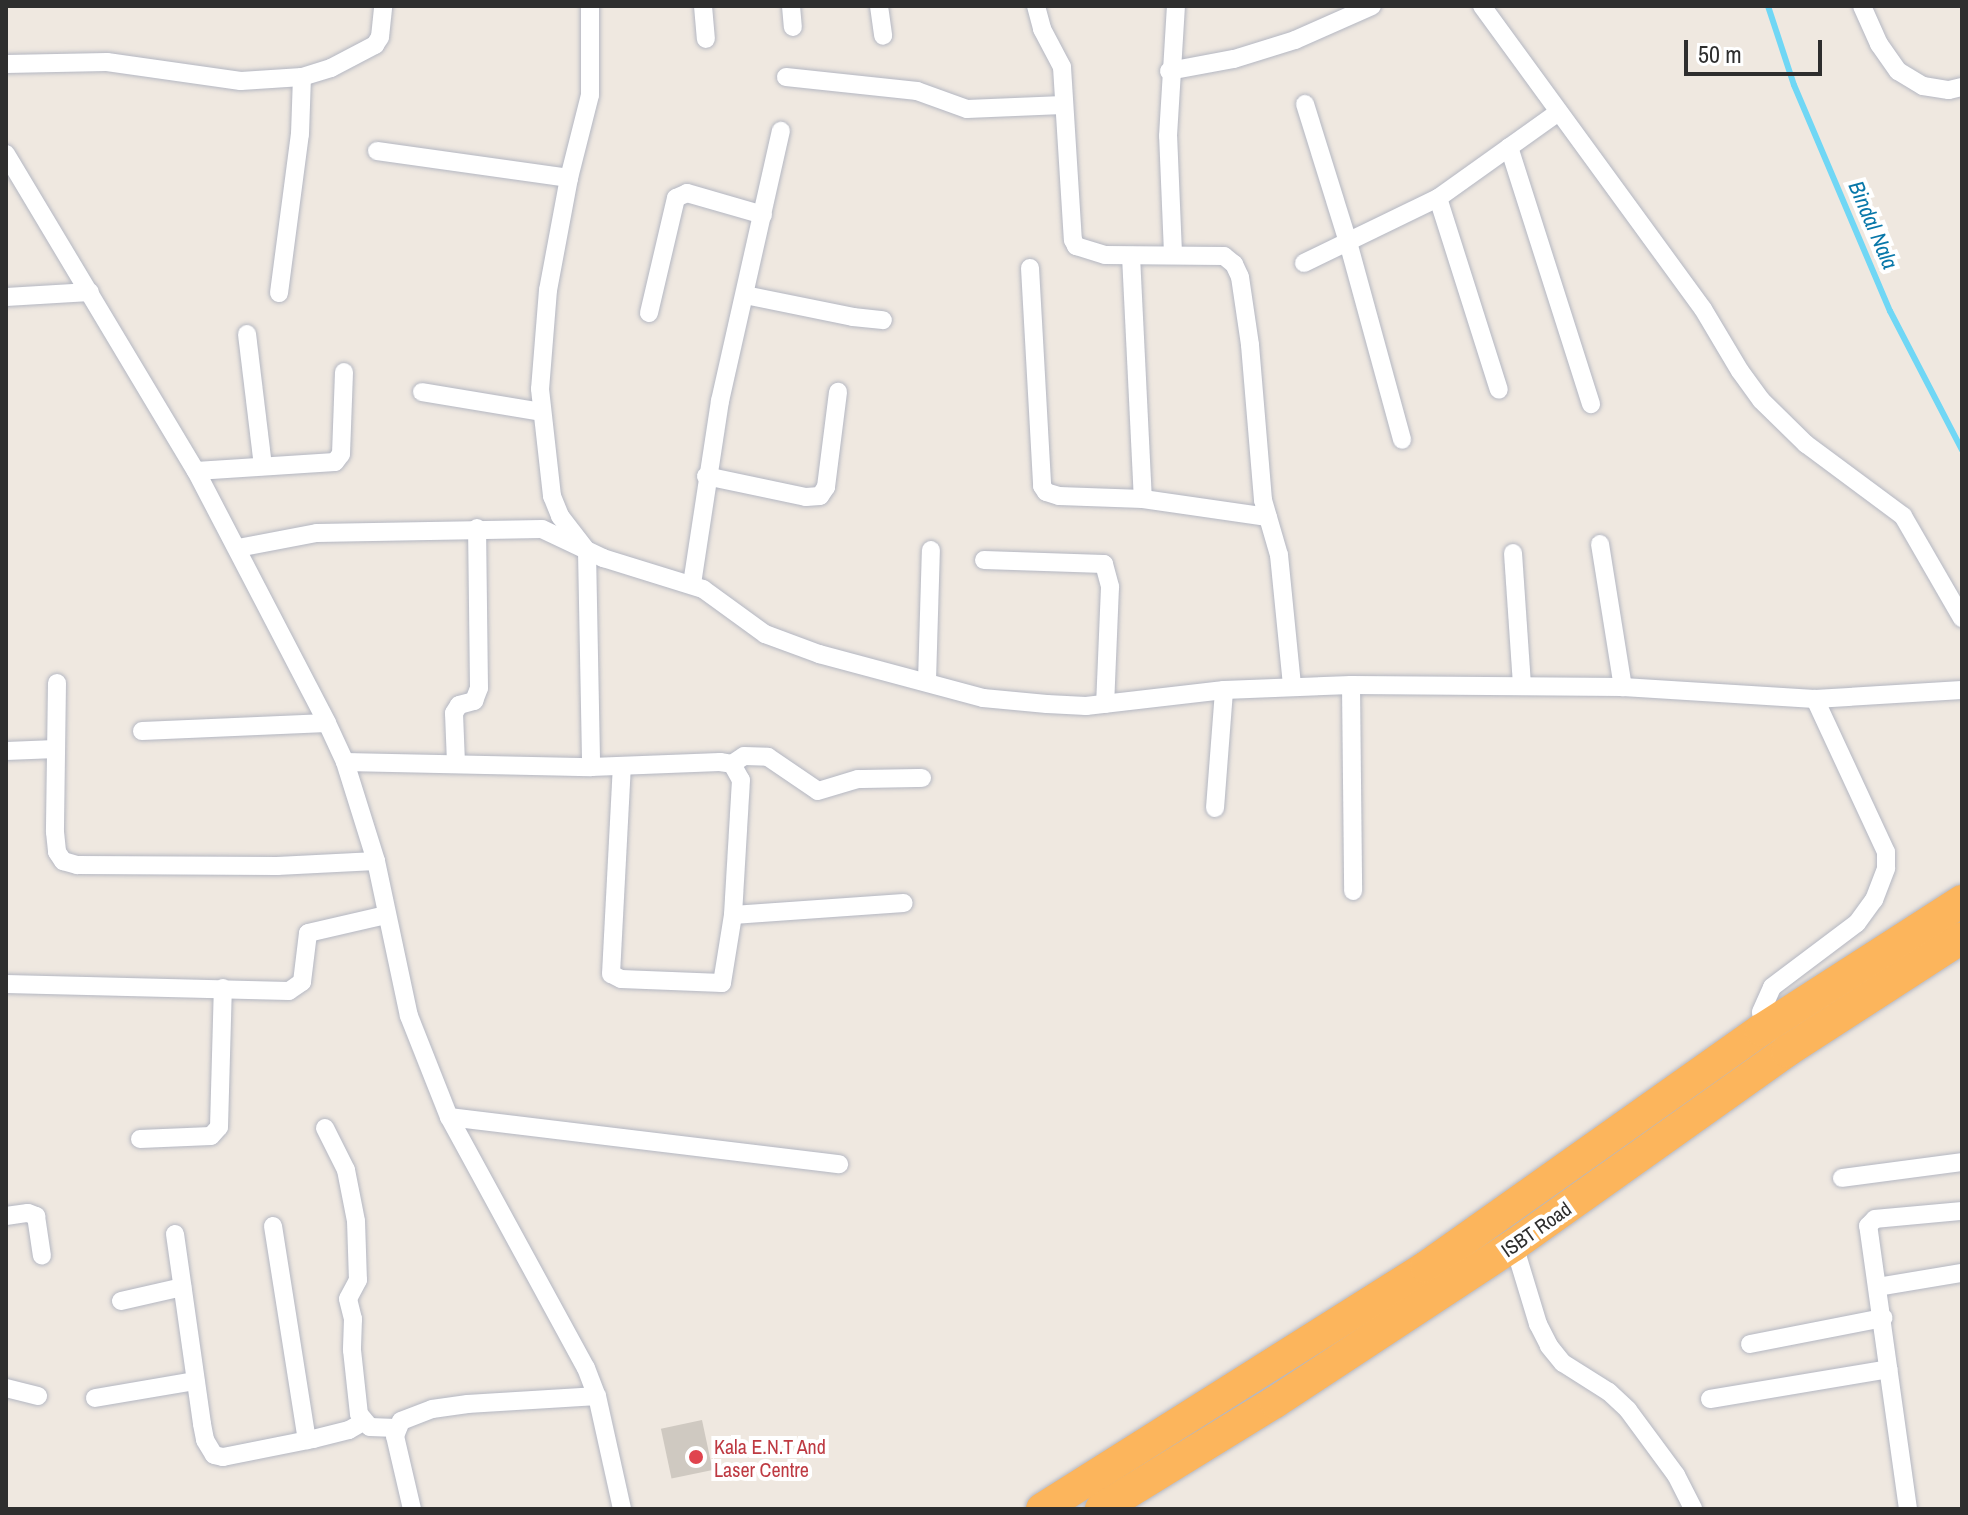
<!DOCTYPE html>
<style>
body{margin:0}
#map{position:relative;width:1968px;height:1515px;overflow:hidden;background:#efe8e0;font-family:"Archivo Narrow",sans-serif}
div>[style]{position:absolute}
.stream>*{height:6px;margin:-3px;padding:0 3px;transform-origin:3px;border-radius:3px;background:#70d7f5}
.building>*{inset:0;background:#cfc9c1;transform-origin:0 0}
.roads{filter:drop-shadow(0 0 2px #b4b7c2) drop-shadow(0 0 2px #b4b7c2)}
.minor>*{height:18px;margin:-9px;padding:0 9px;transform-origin:9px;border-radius:9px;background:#fff}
.trunk>*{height:32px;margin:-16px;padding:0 16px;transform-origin:16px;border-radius:16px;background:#fcb55c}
.dots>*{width:22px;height:22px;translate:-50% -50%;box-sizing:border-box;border:4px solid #fff;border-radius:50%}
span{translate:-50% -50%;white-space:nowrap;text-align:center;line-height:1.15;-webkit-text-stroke:8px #fff;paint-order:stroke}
.street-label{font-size:20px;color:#2e2e2e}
.health-label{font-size:20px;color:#be3a42}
.left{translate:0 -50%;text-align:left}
.water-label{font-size:22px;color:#0777a9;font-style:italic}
.frame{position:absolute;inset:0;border:8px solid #2e2e2e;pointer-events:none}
.scale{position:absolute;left:1684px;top:40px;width:138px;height:36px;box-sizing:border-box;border:4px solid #2e2e2e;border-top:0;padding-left:10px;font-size:24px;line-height:28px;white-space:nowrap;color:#2e2e2e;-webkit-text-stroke:6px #fff;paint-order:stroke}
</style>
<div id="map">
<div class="stream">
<div style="left:1768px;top:6px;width:83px;rotate:71.8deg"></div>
<div style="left:1794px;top:85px;width:246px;rotate:67deg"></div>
<div style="left:1890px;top:311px;width:157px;rotate:62.6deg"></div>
</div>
<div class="building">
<div style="left:702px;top:1420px;width:51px;height:42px;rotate:78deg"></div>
</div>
<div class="roads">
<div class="minor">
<div style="left:590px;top:6px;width:89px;rotate:90deg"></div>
<div style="left:590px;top:95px;width:86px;rotate:104.2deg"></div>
<div style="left:569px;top:178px;width:114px;rotate:100.6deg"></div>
<div style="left:548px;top:290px;width:99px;rotate:94.6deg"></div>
<div style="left:540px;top:389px;width:108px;rotate:83.6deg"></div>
<div style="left:552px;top:496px;width:22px;rotate:68deg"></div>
<div style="left:560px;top:516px;width:44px;rotate:52.4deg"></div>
<div style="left:587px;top:551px;width:216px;rotate:88.9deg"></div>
<div style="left:703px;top:6px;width:33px;rotate:85deg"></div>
<div style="left:791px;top:6px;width:21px;rotate:85deg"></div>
<div style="left:879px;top:6px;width:30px;rotate:82deg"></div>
<div style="left:1036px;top:6px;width:24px;rotate:75deg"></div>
<div style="left:1042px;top:29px;width:43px;rotate:62.2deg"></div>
<div style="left:1062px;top:67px;width:173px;rotate:86.4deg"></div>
<div style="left:1073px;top:240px;width:7px;rotate:63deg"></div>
<div style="left:1076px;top:246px;width:30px;rotate:17deg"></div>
<div style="left:1105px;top:255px;width:119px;rotate:0.5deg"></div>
<div style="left:1224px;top:256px;width:13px;rotate:39deg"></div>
<div style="left:1234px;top:264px;width:14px;rotate:65deg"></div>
<div style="left:1240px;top:277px;width:69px;rotate:81.6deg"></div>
<div style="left:1250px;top:345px;width:156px;rotate:85.2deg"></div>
<div style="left:1263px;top:500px;width:57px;rotate:73.8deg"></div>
<div style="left:1279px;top:555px;width:132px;rotate:84.3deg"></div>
<div style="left:1482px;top:6px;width:375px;rotate:53.9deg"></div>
<div style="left:1703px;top:309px;width:72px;rotate:59.2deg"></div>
<div style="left:1740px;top:371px;width:36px;rotate:54deg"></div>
<div style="left:1761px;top:400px;width:63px;rotate:44.4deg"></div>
<div style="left:1806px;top:444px;width:121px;rotate:36.6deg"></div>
<div style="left:1903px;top:516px;width:118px;rotate:60deg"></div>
<div style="left:1862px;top:6px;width:42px;rotate:65.9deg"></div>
<div style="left:1879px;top:44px;width:33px;rotate:55deg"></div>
<div style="left:1898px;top:71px;width:29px;rotate:31deg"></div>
<div style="left:1923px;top:86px;width:26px;rotate:9deg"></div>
<div style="left:1949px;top:90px;width:13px;rotate:-13deg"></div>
<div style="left:6px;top:64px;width:101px;rotate:-1.1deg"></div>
<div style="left:107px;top:62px;width:135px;rotate:8.1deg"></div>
<div style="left:241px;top:81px;width:61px;rotate:-3.8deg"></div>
<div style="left:302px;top:77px;width:30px;rotate:-17deg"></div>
<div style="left:331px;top:68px;width:50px;rotate:-27.6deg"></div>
<div style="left:375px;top:45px;width:9px;rotate:-58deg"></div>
<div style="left:380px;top:37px;width:31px;rotate:-84deg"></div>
<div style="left:1169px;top:71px;width:66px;rotate:-10.5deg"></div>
<div style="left:1234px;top:59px;width:64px;rotate:-17.3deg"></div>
<div style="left:1295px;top:40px;width:84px;rotate:-23.8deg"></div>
<div style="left:786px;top:77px;width:132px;rotate:6.1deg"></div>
<div style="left:917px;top:91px;width:53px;rotate:19.8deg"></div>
<div style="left:967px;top:109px;width:96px;rotate:-2.4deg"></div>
<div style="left:1305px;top:104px;width:145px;rotate:72.7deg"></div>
<div style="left:1348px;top:242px;width:205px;rotate:74.7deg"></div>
<div style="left:1509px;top:147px;width:270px;rotate:72.3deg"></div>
<div style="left:377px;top:151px;width:194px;rotate:8deg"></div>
<div style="left:6px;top:154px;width:370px;rotate:59.1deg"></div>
<div style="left:196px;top:471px;width:284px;rotate:62.5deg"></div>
<div style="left:327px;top:723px;width:43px;rotate:65.2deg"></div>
<div style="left:345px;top:762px;width:104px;rotate:72.6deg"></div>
<div style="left:376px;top:861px;width:158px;rotate:78deg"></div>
<div style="left:409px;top:1016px;width:109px;rotate:68.4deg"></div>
<div style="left:449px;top:1117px;width:286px;rotate:61.4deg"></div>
<div style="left:586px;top:1368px;width:30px;rotate:69deg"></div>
<div style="left:597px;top:1396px;width:116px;rotate:77.5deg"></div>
<div style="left:1438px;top:198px;width:201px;rotate:72.4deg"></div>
<div style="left:1173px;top:253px;width:117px;rotate:-92.4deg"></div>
<div style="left:1168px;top:136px;width:130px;rotate:-86.5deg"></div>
<div style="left:1131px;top:256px;width:243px;rotate:87.2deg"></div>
<div style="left:1304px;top:263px;width:149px;rotate:-25.9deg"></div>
<div style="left:1438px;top:198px;width:146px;rotate:-35.5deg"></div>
<div style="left:1030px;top:268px;width:218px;rotate:86.8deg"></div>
<div style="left:1042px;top:486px;width:7px;rotate:56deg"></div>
<div style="left:1046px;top:492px;width:14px;rotate:17deg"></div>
<div style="left:1059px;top:496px;width:84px;rotate:2deg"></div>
<div style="left:1143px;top:499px;width:126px;rotate:8.2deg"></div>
<div style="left:279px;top:293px;width:160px;rotate:-82.5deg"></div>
<div style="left:300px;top:134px;width:57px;rotate:-88deg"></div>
<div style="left:745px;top:295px;width:110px;rotate:11.5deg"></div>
<div style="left:853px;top:317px;width:30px;rotate:6deg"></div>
<div style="left:6px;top:297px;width:84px;rotate:-3.4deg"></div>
<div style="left:649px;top:313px;width:118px;rotate:-76.8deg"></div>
<div style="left:676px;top:198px;width:12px;rotate:-24deg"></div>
<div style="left:687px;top:193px;width:79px;rotate:16.1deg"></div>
<div style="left:247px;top:334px;width:133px;rotate:83.1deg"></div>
<div style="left:422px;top:392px;width:121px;rotate:9.5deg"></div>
<div style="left:196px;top:471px;width:139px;rotate:-3.7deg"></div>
<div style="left:335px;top:462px;width:10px;rotate:-53deg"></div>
<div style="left:341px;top:454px;width:82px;rotate:-87.9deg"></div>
<div style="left:706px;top:476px;width:102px;rotate:11.9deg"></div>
<div style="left:806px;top:497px;width:14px;rotate:-4deg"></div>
<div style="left:820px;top:496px;width:11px;rotate:-56deg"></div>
<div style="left:826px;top:487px;width:96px;rotate:-82.8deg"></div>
<div style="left:1600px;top:544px;width:145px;rotate:80.9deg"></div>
<div style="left:238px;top:548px;width:80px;rotate:-10.8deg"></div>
<div style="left:317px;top:533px;width:225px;rotate:-1deg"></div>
<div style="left:542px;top:529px;width:68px;rotate:25.4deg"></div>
<div style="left:603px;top:558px;width:105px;rotate:17.2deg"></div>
<div style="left:703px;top:589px;width:77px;rotate:36deg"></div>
<div style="left:765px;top:634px;width:58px;rotate:20.3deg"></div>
<div style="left:819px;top:654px;width:170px;rotate:15deg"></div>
<div style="left:983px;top:698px;width:64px;rotate:5.4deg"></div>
<div style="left:1047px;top:704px;width:39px;rotate:3deg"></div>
<div style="left:1086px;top:706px;width:139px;rotate:-6.6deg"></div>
<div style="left:1224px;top:690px;width:127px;rotate:-2.3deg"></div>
<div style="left:1351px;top:685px;width:272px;rotate:0.4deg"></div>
<div style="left:1623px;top:687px;width:192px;rotate:3.6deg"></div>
<div style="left:1815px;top:699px;width:147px;rotate:-3.5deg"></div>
<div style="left:1513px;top:553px;width:132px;rotate:86.1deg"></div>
<div style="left:984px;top:560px;width:120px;rotate:1.9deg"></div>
<div style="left:1104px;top:564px;width:24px;rotate:75deg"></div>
<div style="left:1110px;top:587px;width:117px;rotate:92.4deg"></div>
<div style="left:692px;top:584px;width:185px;rotate:-81.3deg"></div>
<div style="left:720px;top:401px;width:277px;rotate:-77.3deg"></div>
<div style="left:927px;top:681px;width:131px;rotate:-88.3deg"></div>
<div style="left:57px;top:683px;width:149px;rotate:90.8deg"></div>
<div style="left:55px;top:832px;width:20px;rotate:84deg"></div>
<div style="left:57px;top:852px;width:11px;rotate:56deg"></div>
<div style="left:63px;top:861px;width:15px;rotate:16deg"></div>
<div style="left:77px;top:865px;width:200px;rotate:0.3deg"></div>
<div style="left:277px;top:866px;width:99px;rotate:-2.9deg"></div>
<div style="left:1351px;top:685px;width:206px;rotate:89.4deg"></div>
<div style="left:142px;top:731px;width:185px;rotate:-2.5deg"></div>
<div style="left:6px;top:751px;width:50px;rotate:-2.3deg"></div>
<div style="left:345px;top:762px;width:246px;rotate:1.2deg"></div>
<div style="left:591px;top:767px;width:129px;rotate:-2.2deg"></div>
<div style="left:720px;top:762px;width:12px;rotate:9deg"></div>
<div style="left:732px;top:764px;width:18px;rotate:61deg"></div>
<div style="left:741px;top:780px;width:135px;rotate:93.4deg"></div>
<div style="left:733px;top:915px;width:69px;rotate:99.2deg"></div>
<div style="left:722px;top:983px;width:101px;rotate:-177.7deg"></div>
<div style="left:621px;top:979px;width:11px;rotate:-153deg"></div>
<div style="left:611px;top:974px;width:208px;rotate:-87deg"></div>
<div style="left:456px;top:763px;width:50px;rotate:-92.3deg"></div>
<div style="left:454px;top:713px;width:9px;rotate:-58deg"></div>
<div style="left:459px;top:705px;width:16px;rotate:-15deg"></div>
<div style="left:474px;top:701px;width:14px;rotate:-69deg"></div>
<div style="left:479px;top:688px;width:160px;rotate:-90.7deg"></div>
<div style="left:732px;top:764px;width:14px;rotate:-34deg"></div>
<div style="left:744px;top:756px;width:24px;rotate:2deg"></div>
<div style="left:768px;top:757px;width:60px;rotate:34.2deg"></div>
<div style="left:818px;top:791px;width:42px;rotate:-16.7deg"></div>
<div style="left:858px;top:779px;width:64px;rotate:-0.9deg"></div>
<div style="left:1215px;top:808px;width:118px;rotate:-85.6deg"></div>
<div style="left:733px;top:915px;width:171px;rotate:-4deg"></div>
<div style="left:6px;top:984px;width:283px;rotate:1.4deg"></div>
<div style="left:289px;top:991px;width:16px;rotate:-35deg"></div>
<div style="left:302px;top:982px;width:49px;rotate:-83deg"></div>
<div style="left:308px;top:933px;width:80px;rotate:-13deg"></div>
<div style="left:1764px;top:1035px;width:23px;rotate:-97deg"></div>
<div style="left:1761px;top:1012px;width:27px;rotate:-66deg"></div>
<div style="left:1772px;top:987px;width:106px;rotate:-37deg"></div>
<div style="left:1857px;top:923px;width:29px;rotate:-54deg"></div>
<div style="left:1874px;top:900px;width:34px;rotate:-69deg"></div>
<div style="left:1886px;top:868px;width:16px;rotate:-90deg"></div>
<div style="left:1886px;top:852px;width:169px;rotate:-114.9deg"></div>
<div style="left:449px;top:1117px;width:393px;rotate:6.9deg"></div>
<div style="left:325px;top:1128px;width:47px;rotate:63.4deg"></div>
<div style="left:346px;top:1170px;width:52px;rotate:78.9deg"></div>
<div style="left:356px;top:1221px;width:59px;rotate:88.1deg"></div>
<div style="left:358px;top:1280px;width:21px;rotate:118deg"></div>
<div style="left:348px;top:1299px;width:21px;rotate:76deg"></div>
<div style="left:353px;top:1319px;width:31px;rotate:92deg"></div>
<div style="left:352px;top:1350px;width:64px;rotate:83.8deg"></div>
<div style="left:359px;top:1414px;width:17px;rotate:50deg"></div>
<div style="left:370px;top:1427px;width:26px;rotate:2deg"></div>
<div style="left:140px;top:1139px;width:71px;rotate:-2.4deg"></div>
<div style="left:211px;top:1136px;width:12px;rotate:-48deg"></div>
<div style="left:219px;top:1127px;width:139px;rotate:-88.4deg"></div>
<div style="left:1842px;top:1178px;width:121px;rotate:-7.6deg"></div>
<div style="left:6px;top:1216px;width:22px;rotate:-8deg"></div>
<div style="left:28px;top:1213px;width:9px;rotate:21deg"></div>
<div style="left:36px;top:1216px;width:40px;rotate:81.5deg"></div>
<div style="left:273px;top:1226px;width:217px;rotate:81deg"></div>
<div style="left:175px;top:1234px;width:192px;rotate:81.9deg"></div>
<div style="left:202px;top:1424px;width:16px;rotate:79deg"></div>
<div style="left:205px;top:1440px;width:17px;rotate:59deg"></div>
<div style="left:214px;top:1455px;width:9px;rotate:13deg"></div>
<div style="left:223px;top:1457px;width:92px;rotate:-11.3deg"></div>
<div style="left:313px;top:1439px;width:37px;rotate:-14deg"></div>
<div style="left:349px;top:1430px;width:16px;rotate:-30deg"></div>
<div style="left:1514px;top:1245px;width:83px;rotate:73.1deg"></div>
<div style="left:1538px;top:1324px;width:25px;rotate:63deg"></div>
<div style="left:1549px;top:1346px;width:22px;rotate:51deg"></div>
<div style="left:1563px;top:1363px;width:54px;rotate:32.2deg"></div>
<div style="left:1609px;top:1392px;width:26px;rotate:43deg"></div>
<div style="left:1628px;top:1410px;width:81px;rotate:53.6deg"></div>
<div style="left:1676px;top:1475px;width:38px;rotate:63deg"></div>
<div style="left:1878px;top:1287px;width:85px;rotate:-9.5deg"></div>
<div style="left:121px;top:1301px;width:63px;rotate:-12.9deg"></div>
<div style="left:1750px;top:1344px;width:136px;rotate:-11.1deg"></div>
<div style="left:6px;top:1388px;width:33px;rotate:14deg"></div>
<div style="left:95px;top:1398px;width:102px;rotate:-9.6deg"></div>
<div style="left:1710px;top:1399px;width:181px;rotate:-9.5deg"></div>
<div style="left:412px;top:1509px;width:75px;rotate:-103.1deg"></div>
<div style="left:395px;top:1436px;width:16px;rotate:-68deg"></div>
<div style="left:401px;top:1421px;width:33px;rotate:-21deg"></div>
<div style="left:432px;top:1409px;width:36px;rotate:-8deg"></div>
<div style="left:468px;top:1404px;width:129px;rotate:-3.5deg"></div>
<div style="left:1908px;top:1509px;width:286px;rotate:-98deg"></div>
<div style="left:1868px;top:1226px;width:10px;rotate:-45deg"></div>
<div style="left:1875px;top:1219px;width:87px;rotate:-5.3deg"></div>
</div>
<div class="trunk">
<div style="left:1042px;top:1509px;width:454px;rotate:-32.2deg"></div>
<div style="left:1426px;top:1267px;width:410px;rotate:-35.3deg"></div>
<div style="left:1761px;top:1030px;width:239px;rotate:-32.7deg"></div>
<div style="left:1101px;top:1509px;width:204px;rotate:-31.6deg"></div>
<div style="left:1275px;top:1402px;width:286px;rotate:-33.3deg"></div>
<div style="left:1514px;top:1245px;width:335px;rotate:-35.4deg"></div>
<div style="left:1787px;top:1051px;width:208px;rotate:-32.9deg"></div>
</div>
</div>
<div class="dots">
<div style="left:696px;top:1457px;background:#e0444e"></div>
</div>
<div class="street-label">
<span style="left:1536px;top:1229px;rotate:-35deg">ISBT Road</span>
</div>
<div class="health-label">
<span class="left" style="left:714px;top:1458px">Kala E.N.T And<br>Laser Centre</span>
</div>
<div class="water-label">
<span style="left:1873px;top:225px;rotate:67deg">Bindal Nala</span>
</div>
<div class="frame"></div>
<div class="scale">50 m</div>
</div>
